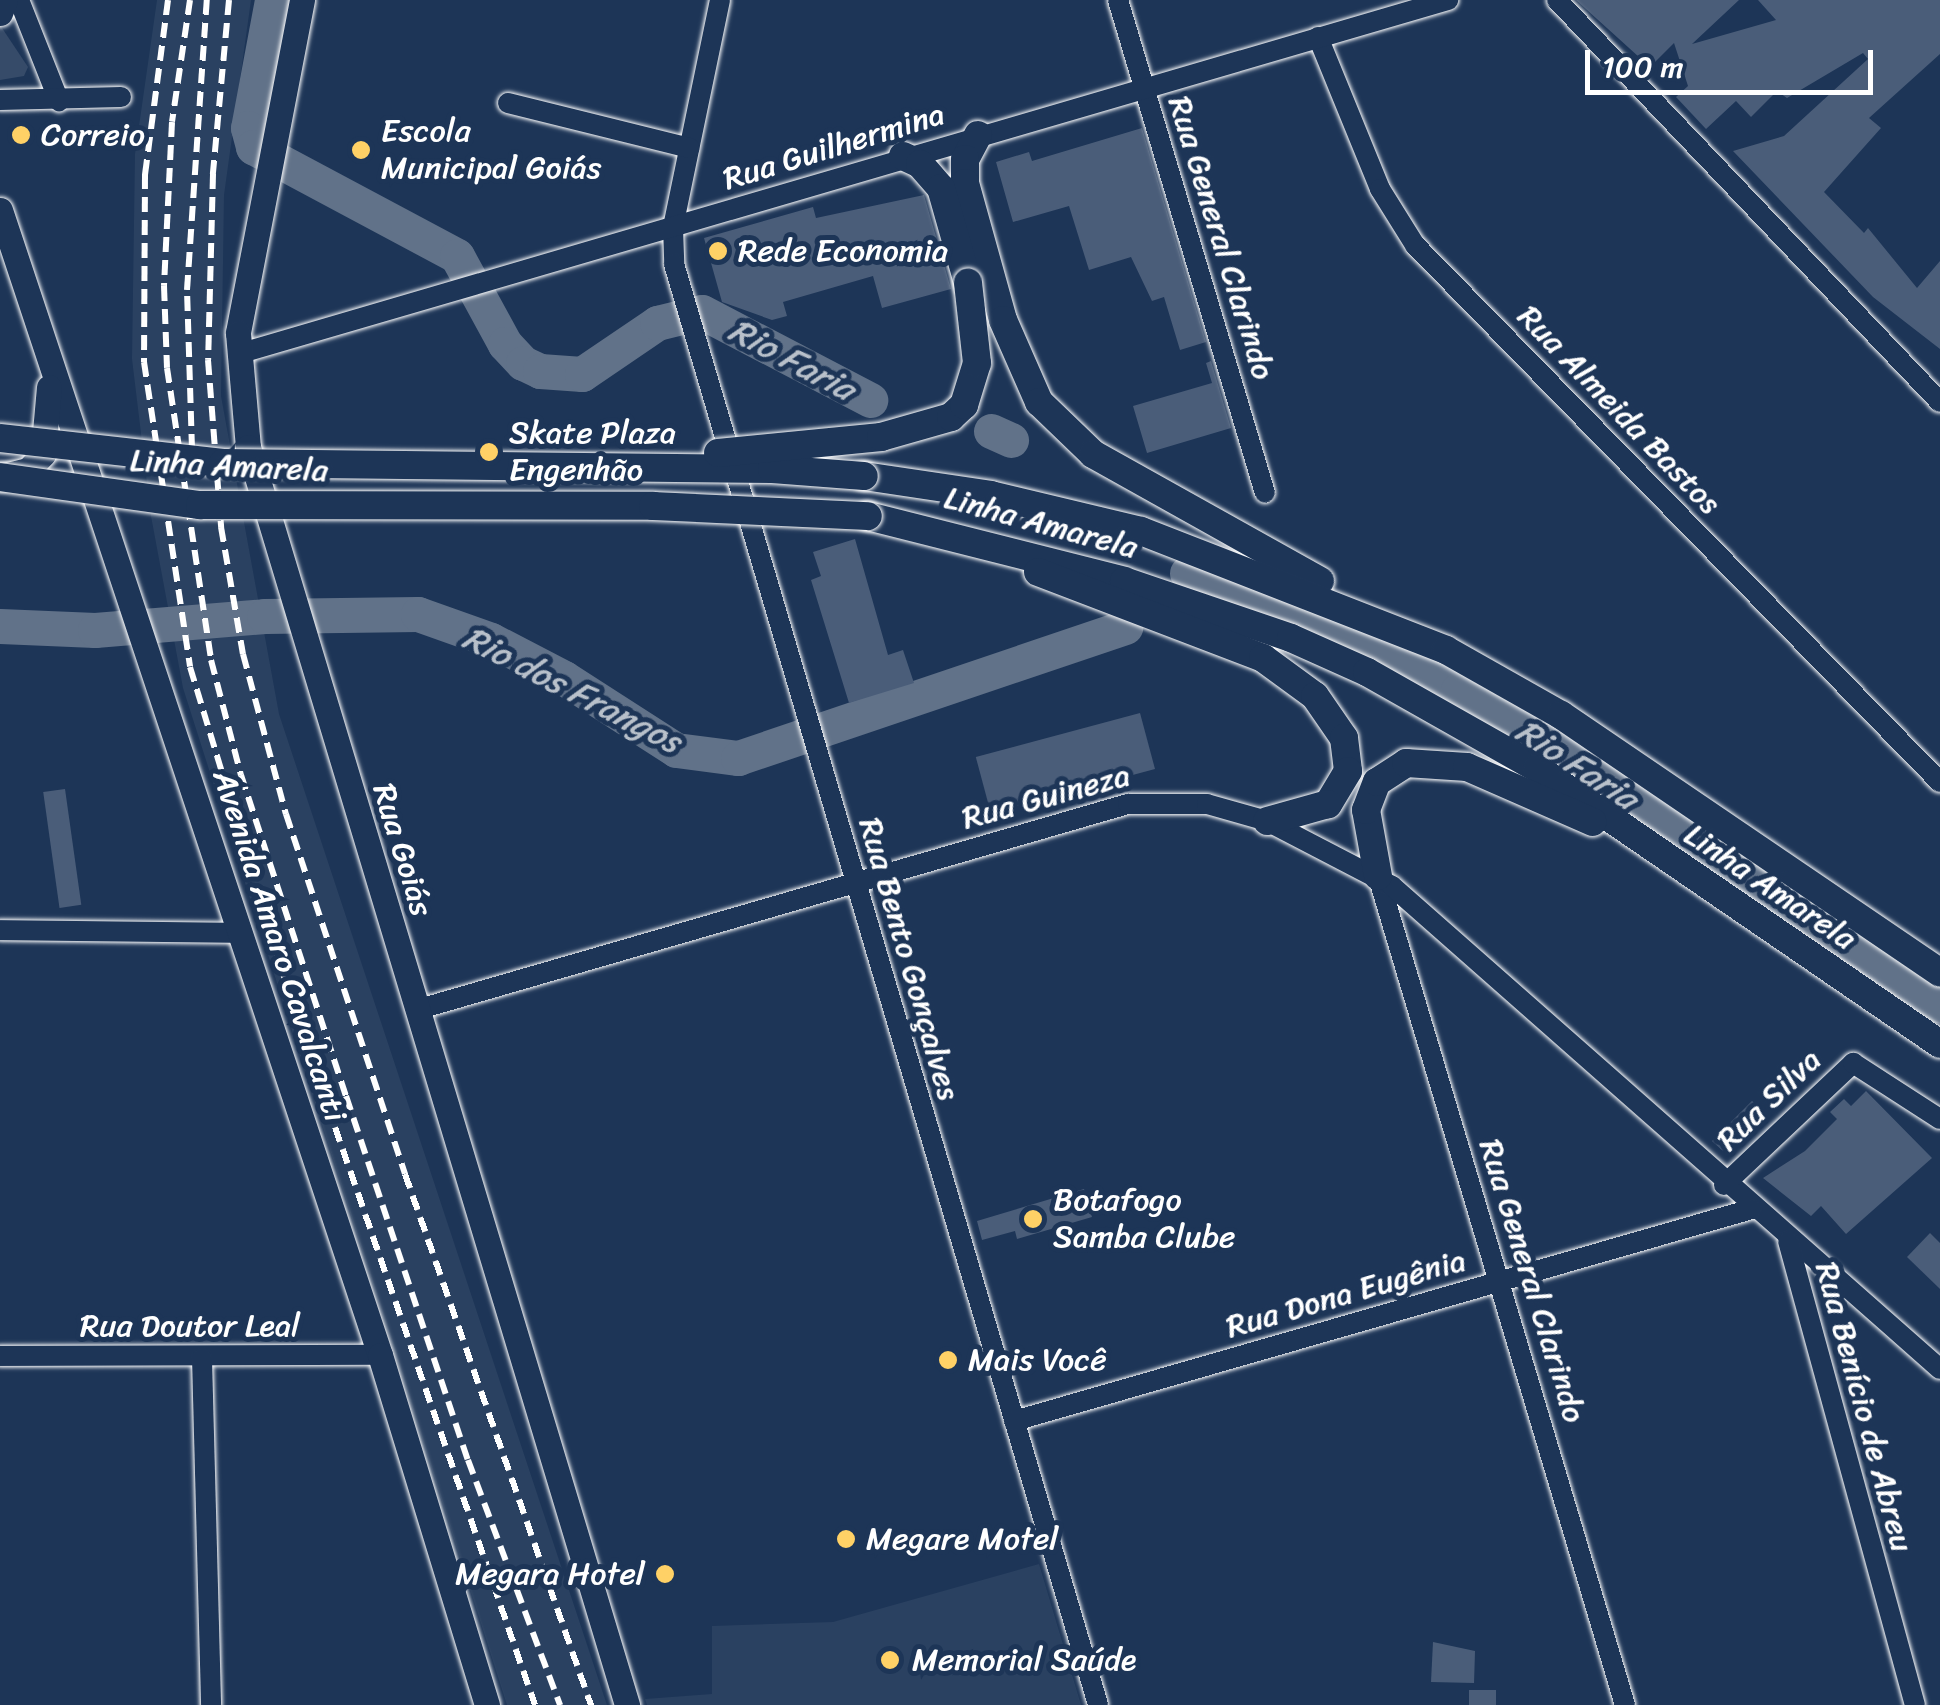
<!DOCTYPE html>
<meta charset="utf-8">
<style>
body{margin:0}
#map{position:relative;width:1940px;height:1705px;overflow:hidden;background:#1d3557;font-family:Sriracha,sans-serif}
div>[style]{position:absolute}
.built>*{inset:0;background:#2a4161}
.green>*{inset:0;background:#364b69}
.river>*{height:35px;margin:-17.5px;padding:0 17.5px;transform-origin:17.5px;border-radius:17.5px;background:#617289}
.building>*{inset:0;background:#4a5d79;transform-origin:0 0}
.roads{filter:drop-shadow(0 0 2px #fff) drop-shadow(0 0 2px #fff)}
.minor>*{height:20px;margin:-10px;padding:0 10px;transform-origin:10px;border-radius:10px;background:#1d3557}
.major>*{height:25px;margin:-12.5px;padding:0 12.5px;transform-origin:12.5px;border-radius:12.5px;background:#1d3557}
.highway>*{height:28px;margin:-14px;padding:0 14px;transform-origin:14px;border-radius:14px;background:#1d3557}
.rail>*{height:6px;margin-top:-3px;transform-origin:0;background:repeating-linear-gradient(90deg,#fff 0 15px,transparent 0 23px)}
.bridges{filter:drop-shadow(0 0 2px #fff) drop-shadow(0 0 2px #fff)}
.highway-bridge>*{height:28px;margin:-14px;padding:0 14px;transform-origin:14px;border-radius:14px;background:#1d3557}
.dots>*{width:28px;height:28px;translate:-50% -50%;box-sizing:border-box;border:5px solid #1d3557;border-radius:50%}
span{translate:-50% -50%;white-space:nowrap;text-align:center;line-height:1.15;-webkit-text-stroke:10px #1d3557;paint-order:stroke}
.poi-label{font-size:32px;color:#fff}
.left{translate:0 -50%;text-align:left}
.right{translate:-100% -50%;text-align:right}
.street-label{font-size:32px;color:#fff}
.water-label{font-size:35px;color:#b8c0ca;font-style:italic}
.scale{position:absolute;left:1585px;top:50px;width:288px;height:45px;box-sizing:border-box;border:5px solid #fff;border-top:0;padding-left:12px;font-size:30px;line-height:35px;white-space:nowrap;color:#fff;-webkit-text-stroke:8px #1d3557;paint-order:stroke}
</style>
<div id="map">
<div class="built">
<div style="clip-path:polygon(157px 0,251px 0,224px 195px,221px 396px,279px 714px,607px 1705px,507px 1705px,183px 688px,151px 516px,132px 359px,135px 154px)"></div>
<div style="clip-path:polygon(1039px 1564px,1081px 1705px,647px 1705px,645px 1699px,712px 1694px,712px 1626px,833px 1622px)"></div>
</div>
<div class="green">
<div style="clip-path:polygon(0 25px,28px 67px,24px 76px,0 80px)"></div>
</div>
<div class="river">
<div style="left:272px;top:0;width:130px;rotate:100.6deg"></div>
<div style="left:248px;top:128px;width:20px;rotate:75deg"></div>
<div style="left:253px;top:147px;width:231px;rotate:28.1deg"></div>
<div style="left:457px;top:256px;width:100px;rotate:61.4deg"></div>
<div style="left:505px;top:344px;width:26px;rotate:47deg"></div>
<div style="left:523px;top:363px;width:19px;rotate:25deg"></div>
<div style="left:540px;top:371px;width:42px;rotate:4.1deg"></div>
<div style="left:582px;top:374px;width:91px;rotate:-34.2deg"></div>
<div style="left:657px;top:323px;width:46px;rotate:-13.7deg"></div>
<div style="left:702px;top:312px;width:190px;rotate:27.6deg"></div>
<div style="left:991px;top:431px;width:22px;rotate:24deg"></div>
<div style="left:1187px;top:573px;width:170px;rotate:21deg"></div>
<div style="left:1346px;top:634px;width:125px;rotate:26.6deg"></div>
<div style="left:1458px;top:690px;width:102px;rotate:30.6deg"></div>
<div style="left:1546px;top:742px;width:474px;rotate:33.8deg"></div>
<div style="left:0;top:626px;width:95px;rotate:2.4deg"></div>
<div style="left:95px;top:630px;width:170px;rotate:-4.7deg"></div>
<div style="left:264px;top:616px;width:154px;rotate:-0.7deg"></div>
<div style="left:418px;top:614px;width:77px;rotate:19.6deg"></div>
<div style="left:491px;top:640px;width:82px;rotate:27.5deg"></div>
<div style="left:564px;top:678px;width:133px;rotate:32.7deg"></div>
<div style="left:676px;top:750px;width:63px;rotate:7.4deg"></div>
<div style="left:738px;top:758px;width:409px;rotate:-18.7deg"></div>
</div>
<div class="building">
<div style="clip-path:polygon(1576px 0,1739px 0,1692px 44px,1776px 20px,1758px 0,1940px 0,1940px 54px,1869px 118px,1881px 128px,1824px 192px,1864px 233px,1868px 228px,1917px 288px,1940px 261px,1940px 349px,1873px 297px,1733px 151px,1784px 136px,1868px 59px,1863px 53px,1787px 98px,1777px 91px,1751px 117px,1736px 101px,1706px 129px,1676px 97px,1688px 86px,1674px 43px,1650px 67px)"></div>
<div style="clip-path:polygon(1142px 128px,1206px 342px,1180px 350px,1164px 297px,1152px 301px,1131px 257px,1089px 270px,1069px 206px,1013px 222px,996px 162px,1029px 152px,1032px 161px)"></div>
<div style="clip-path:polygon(924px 195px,951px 289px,882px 308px,873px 276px,783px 302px,787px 316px,772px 320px,722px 302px,704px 238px,813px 207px,816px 218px)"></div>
<div style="clip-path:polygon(1211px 361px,1231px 428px,1147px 453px,1133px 406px,1212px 383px,1206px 363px)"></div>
<div style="clip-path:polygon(855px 539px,888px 655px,903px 650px,914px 683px,849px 703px,811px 580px,821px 576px,813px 552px)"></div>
<div style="left:1140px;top:713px;width:58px;height:170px;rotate:75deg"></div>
<div style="left:65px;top:789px;width:117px;height:22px;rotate:82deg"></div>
<div style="clip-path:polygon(1866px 1091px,1932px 1158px,1846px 1234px,1821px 1206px,1811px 1216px,1763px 1178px,1805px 1151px,1837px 1119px,1830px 1112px,1844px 1099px,1851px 1106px)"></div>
<div style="clip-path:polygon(1752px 1101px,1766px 1113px,1723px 1151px,1712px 1141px)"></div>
<div style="clip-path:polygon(1084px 1189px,1092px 1217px,1017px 1239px,1015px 1231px,982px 1240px,977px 1221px)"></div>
<div style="clip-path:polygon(1930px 1233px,1940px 1243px,1940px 1289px,1907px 1257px)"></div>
<div style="clip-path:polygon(1433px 1642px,1475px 1651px,1474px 1683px,1431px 1682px)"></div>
<div style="left:1496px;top:1690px;width:15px;height:27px;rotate:90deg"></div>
</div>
<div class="roads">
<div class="minor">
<div style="left:19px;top:0;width:109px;rotate:68.4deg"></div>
<div style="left:720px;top:0;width:232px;rotate:101.7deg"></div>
<div style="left:673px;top:227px;width:37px;rotate:88deg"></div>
<div style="left:674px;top:264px;width:1502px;rotate:73.6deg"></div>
<div style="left:1118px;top:0;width:514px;rotate:73.4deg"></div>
<div style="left:1557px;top:0;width:555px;rotate:46.39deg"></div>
<div style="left:1318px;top:37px;width:164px;rotate:67.8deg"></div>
<div style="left:1380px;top:189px;width:66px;rotate:58deg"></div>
<div style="left:1415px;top:245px;width:751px;rotate:45.65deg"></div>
<div style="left:0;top:100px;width:121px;rotate:-1.4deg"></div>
<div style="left:508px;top:103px;width:187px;rotate:13.9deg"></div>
<div style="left:238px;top:354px;width:1261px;rotate:-16.31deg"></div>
<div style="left:1378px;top:876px;width:865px;rotate:73.41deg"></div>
<div style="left:0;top:930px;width:240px;rotate:0.7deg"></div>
<div style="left:416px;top:1010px;width:741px;rotate:-16.14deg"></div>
<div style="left:1128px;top:804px;width:79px"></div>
<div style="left:1207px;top:804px;width:62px;rotate:15.8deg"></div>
<div style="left:1267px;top:821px;width:141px;rotate:27.5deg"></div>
<div style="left:1392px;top:886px;width:730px;rotate:41.39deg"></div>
<div style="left:1724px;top:1185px;width:178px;rotate:-43.4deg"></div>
<div style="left:1853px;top:1063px;width:103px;rotate:32.8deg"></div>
<div style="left:1788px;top:1241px;width:481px;rotate:74.7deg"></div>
<div style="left:0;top:1356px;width:380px;rotate:-0.2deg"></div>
<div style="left:202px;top:1358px;width:347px;rotate:88.5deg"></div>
<div style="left:1014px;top:1421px;width:768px;rotate:-16.03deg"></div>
</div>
<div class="major">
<div style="left:302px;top:0;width:339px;rotate:100.9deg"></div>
<div style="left:238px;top:333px;width:114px;rotate:85deg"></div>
<div style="left:248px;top:447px;width:1314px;rotate:73.23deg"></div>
<div style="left:0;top:13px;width:14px;rotate:-69deg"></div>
<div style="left:0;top:210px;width:1206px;rotate:71.64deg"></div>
<div style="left:380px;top:1355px;width:366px;rotate:73deg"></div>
<div style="left:0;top:477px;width:29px;rotate:-14deg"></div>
<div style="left:28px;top:470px;width:22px;rotate:-47deg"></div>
<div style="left:43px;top:454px;width:67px;rotate:-84.9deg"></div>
</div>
<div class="highway">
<div style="left:978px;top:135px;width:27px;rotate:118deg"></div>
<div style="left:965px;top:159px;width:24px;rotate:90deg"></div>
<div style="left:965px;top:183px;width:142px;rotate:74.5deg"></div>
<div style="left:1003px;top:320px;width:90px;rotate:66.3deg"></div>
<div style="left:1039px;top:402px;width:75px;rotate:43.9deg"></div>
<div style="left:1093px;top:454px;width:260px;rotate:29.2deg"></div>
<div style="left:903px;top:156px;width:19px;rotate:25deg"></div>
<div style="left:920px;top:164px;width:32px;rotate:49deg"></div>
<div style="left:941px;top:188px;width:99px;rotate:74.1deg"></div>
<div style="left:864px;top:476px;width:128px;rotate:8.5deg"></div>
<div style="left:991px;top:495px;width:154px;rotate:13.5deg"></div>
<div style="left:1141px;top:531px;width:327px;rotate:21.3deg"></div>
<div style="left:1446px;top:650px;width:132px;rotate:29.5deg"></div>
<div style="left:1561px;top:715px;width:458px;rotate:34.2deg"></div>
<div style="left:868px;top:516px;width:264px;rotate:14.2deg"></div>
<div style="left:1124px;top:581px;width:176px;rotate:18.8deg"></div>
<div style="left:1291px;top:638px;width:83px;rotate:24.1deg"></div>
<div style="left:1367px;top:672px;width:195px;rotate:29.5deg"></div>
<div style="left:1537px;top:768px;width:488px;rotate:34.4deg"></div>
<div style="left:1038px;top:572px;width:241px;rotate:20.9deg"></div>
<div style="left:1263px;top:658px;width:64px;rotate:36.2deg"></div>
<div style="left:1315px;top:696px;width:51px;rotate:55.4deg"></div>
<div style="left:1344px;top:738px;width:33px;rotate:83deg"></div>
<div style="left:1348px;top:771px;width:39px;rotate:121deg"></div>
<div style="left:1328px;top:804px;width:63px;rotate:164.4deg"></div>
<div style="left:1378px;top:876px;width:67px;rotate:-100.3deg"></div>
<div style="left:1366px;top:810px;width:30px;rotate:-69deg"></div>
<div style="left:1377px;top:782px;width:35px;rotate:-33deg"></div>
<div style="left:1406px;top:763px;width:61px;rotate:3.8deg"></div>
<div style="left:1467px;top:767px;width:137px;rotate:23.6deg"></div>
</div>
</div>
<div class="rail">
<div style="left:168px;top:0;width:176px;rotate:97.5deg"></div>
<div style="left:145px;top:174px;width:188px;rotate:90.3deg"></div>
<div style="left:144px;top:362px;width:308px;rotate:81.4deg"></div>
<div style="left:190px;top:667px;width:345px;rotate:73.1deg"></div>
<div style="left:290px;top:997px;width:749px;rotate:70.91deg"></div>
<div style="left:190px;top:0;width:123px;rotate:98.4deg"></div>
<div style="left:172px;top:122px;width:164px;rotate:92.8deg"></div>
<div style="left:164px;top:286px;width:82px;rotate:87.9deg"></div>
<div style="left:167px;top:368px;width:295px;rotate:81.4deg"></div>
<div style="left:211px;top:660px;width:119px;rotate:75.4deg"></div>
<div style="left:241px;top:775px;width:338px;rotate:71.9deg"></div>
<div style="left:346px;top:1096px;width:384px;rotate:71.5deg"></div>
<div style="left:468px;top:1460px;width:262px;rotate:69.4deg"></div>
<div style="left:229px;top:0;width:175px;rotate:95.3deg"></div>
<div style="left:213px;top:174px;width:186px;rotate:91.5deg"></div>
<div style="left:208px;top:360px;width:168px;rotate:85.5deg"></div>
<div style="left:221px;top:527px;width:129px;rotate:80.2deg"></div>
<div style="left:243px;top:654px;width:166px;rotate:75deg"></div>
<div style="left:286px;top:814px;width:379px;rotate:71.7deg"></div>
<div style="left:405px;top:1174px;width:563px;rotate:70.7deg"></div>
<div style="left:192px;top:449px;width:159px;rotate:-91.8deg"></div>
<div style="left:187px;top:290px;width:291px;rotate:-86.1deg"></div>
</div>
<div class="bridges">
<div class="highway-bridge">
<div style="left:0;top:438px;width:224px;rotate:6.4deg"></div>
<div style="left:223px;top:463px;width:549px;rotate:0.63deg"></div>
<div style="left:772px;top:469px;width:92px;rotate:4.4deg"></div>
<div style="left:718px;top:453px;width:164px;rotate:-5.6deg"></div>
<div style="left:881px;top:437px;width:73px;rotate:-15.9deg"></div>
<div style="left:951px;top:417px;width:18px;rotate:-43deg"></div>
<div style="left:964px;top:405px;width:44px;rotate:-72.8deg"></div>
<div style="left:977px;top:363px;width:81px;rotate:-96.4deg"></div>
<div style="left:0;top:477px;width:202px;rotate:8deg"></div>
<div style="left:200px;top:505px;width:453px;rotate:0.1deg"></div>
<div style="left:653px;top:506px;width:215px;rotate:2.7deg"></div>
</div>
</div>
<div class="dots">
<div style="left:21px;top:135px;background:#ffd166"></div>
<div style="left:361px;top:150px;background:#ffd166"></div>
<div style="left:718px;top:251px;background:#ffd166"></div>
<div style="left:489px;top:452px;background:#ffd166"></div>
<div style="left:1033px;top:1219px;background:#ffd166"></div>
<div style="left:948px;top:1360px;background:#ffd166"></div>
<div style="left:846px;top:1539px;background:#ffd166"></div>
<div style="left:665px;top:1574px;background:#ffd166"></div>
<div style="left:890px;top:1660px;background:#ffd166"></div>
</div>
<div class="poi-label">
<span class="left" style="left:381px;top:150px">Escola<br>Municipal Goiás</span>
<span class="left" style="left:41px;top:135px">Correio</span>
<span class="left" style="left:738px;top:251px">Rede Economia</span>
<span class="left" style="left:509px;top:452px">Skate Plaza<br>Engenhão</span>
<span class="left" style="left:1053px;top:1219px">Botafogo<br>Samba Clube</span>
<span class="left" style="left:968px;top:1360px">Mais Você</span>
<span class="left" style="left:866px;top:1539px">Megare Motel</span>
<span class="right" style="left:645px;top:1574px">Megara Hotel</span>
<span class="left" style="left:912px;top:1660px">Memorial Saúde</span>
</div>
<div class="street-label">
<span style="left:834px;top:147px;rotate:-17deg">Rua Guilhermina</span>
<span style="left:1221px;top:238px;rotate:73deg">Rua General Clarindo</span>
<span style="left:1619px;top:410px;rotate:46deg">Rua Almeida Bastos</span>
<span style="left:229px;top:466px;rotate:3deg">Linha Amarela</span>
<span style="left:1041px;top:523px;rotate:15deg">Linha Amarela</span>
<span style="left:1046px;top:797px;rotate:-15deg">Rua Guineza</span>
<span style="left:402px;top:850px;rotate:73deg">Rua Goiás</span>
<span style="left:1770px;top:887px;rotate:34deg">Linha Amarela</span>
<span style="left:279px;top:946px;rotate:72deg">Avenida Amaro Cavalcanti</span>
<span style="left:909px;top:959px;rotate:74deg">Rua Bento Gonçalves</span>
<span style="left:1769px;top:1100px;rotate:-44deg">Rua Silva</span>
<span style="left:1532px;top:1281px;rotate:73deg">Rua General Clarindo</span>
<span style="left:1346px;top:1294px;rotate:-16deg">Rua Dona Eugênia</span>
<span style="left:190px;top:1326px">Rua Doutor Leal</span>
<span style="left:1864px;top:1407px;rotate:75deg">Rua Benício de Abreu</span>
</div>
<div class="water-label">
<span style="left:792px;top:359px;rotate:28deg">Rio Faria</span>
<span style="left:572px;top:689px;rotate:27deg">Rio dos Frangos</span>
<span style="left:1577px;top:764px;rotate:33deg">Rio Faria</span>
</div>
<div class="scale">100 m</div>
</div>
